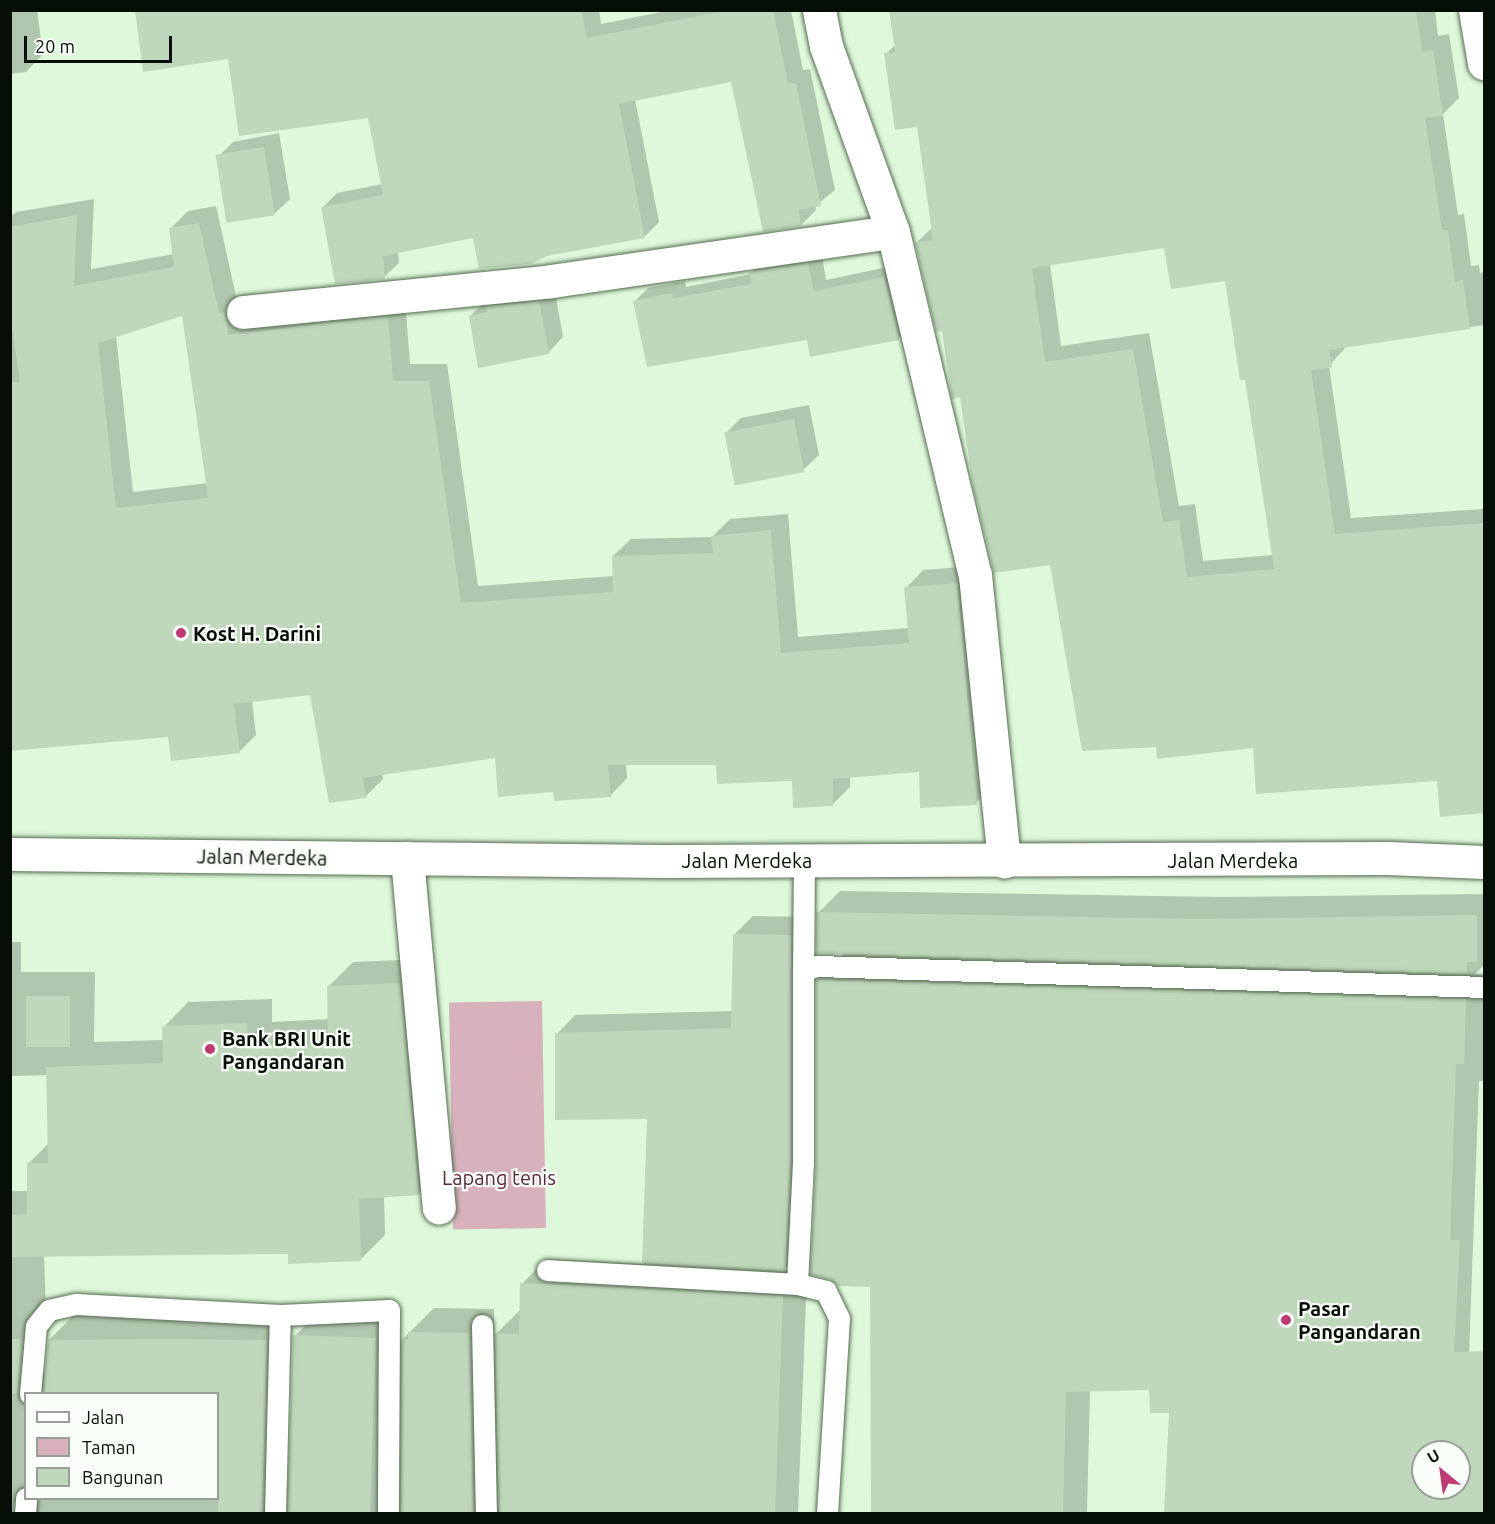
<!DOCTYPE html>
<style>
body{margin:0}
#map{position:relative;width:1495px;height:1524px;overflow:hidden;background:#def8da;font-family:Ubuntu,sans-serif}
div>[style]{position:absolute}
.green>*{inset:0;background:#d7b1bc;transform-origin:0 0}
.shadow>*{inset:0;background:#0003}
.building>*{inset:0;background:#bfd8bb;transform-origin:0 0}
.roads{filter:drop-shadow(0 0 2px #556c51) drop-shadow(0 0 2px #556c51)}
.service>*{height:21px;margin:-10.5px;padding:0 10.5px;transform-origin:10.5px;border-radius:10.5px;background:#fff}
.minor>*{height:33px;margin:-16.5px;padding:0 16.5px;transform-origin:16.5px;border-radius:16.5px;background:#fff}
.trunk>*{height:33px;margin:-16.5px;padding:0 16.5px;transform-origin:16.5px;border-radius:16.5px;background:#fff}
.dots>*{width:16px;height:16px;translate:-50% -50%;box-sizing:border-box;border:3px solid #f9fff8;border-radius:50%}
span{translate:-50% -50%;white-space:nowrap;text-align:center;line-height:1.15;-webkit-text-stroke:4.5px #f9fff8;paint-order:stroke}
.poi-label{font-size:20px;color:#060f05;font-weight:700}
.left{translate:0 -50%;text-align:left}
.street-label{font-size:20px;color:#060f05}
.park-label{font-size:20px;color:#5b283b}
.frame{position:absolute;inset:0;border:12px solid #060f05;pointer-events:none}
.legend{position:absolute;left:24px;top:1392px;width:195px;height:108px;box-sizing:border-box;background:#f9fff8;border:2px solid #989f97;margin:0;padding:8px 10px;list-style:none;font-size:18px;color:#060f05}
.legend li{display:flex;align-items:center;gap:12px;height:30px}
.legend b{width:30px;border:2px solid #989f97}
.north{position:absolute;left:1411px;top:1440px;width:60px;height:60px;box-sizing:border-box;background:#f9fff8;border:2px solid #989f97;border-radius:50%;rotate:331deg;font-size:16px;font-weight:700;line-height:24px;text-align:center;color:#060f05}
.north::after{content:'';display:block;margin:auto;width:21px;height:27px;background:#c13872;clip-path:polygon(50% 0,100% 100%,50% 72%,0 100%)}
.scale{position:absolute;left:24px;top:36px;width:148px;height:27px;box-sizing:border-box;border:3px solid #060f05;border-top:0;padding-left:8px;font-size:18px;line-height:21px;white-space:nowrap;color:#060f05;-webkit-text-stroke:4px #f9fff8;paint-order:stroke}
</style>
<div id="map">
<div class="green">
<div style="left:542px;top:1001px;width:227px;height:93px;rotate:89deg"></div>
</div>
<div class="shadow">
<div style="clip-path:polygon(10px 10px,37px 10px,43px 54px,26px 72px,10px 74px)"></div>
<div style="clip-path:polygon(136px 10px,599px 10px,601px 24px,672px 10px,791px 10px,803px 70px,810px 69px,835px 190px,815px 206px,816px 210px,801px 225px,732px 80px,635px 99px,659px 222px,644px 237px,474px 237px,398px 252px,399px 263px,384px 277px,323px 207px,337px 193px,382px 184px,370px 116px,229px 57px)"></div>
<div style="clip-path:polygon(evenodd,891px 10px,1435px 10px,1438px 36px,1449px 34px,1459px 98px,1443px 114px,1458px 215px,1464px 214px,1471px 266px,1479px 265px,1480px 273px,1484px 272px,1484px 325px,1347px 346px,1329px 366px,1351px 518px,1484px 509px,1484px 812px,1439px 779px,1254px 746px,1158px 746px,1051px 563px,962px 396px,916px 243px,933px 227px,919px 125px,886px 54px,896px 44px,891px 10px,1166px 246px,1226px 280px,1246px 378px,1273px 555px,1203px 561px,1195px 504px,1179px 506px,1149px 333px,1061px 346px,1050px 264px,1166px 246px)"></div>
<div style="clip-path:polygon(279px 133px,290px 199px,274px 214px,217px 158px,233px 142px)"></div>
<div style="clip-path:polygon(evenodd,94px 199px,91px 269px,174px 254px,170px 229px,188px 211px,216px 206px,236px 296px,242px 295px,245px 319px,405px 300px,410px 364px,447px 364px,478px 586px,614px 576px,613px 556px,631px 539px,712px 537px,730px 519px,788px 514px,798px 637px,909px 628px,906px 588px,923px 570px,974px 566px,993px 786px,976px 803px,920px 771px,850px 776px,850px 787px,832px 805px,794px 779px,717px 763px,626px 764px,627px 778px,610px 796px,555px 790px,496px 756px,382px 773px,383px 779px,365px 797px,311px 693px,252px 700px,256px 735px,239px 752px,169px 735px,10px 750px,10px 217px,16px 212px,94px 199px,183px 314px,208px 483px,133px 492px,116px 336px,183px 314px)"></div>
<div style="clip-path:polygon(821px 251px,826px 280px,897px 265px,911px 326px,899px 338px,811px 355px,808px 338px,635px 301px,648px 288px,685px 281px,686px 287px,751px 274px,764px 259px)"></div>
<div style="clip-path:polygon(554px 286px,563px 337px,548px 353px,470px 316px,486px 301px)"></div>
<div style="clip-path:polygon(809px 405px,819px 455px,803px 470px,726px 433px,741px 418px)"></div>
<div style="clip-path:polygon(evenodd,840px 891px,1222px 897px,1484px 894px,1484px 965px,1475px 974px,1484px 975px,1484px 1081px,1479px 1081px,1467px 1410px,1484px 1514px,1170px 1412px,1151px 1389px,1090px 1390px,1087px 1514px,873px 1514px,871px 1285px,817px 1163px,817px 980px,845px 953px,818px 913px,840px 891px,1423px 1452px,1459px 1452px,1459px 1488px,1423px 1488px,1423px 1452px)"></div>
<div style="clip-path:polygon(evenodd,753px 916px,809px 917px,803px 1250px,783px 1270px,807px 1272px,798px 1514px,10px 1514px,10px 1191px,29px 1191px,29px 1163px,49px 1143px,48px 1075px,10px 1076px,10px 942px,21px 942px,21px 972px,95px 972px,94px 1042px,164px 1040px,164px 1027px,188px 1002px,272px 999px,272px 1022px,329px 1019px,328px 987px,353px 962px,424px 959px,443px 1169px,418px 1194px,384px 1196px,385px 1235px,360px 1260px,290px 1253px,44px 1255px,46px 1313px,42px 1367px,45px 1375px,49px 1340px,74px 1315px,291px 1316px,286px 1488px,290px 1495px,295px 1336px,320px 1311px,400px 1314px,400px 1342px,434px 1308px,494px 1309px,494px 1336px,521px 1309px,522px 1284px,546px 1259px,644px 1264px,648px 1117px,557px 1034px,575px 1015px,733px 1011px,735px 934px,753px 916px,26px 1394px,218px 1394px,218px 1498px,26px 1498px,26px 1394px)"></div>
</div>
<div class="building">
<div style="clip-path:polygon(135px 10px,581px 10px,587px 38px,729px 10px,773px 10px,788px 84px,796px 83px,821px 206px,799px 210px,801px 226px,763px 232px,731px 82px,619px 104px,645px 238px,547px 256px,531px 264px,479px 269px,473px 238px,383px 256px,385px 279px,335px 284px,321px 207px,383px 195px,368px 118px,239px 136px,228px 59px,143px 72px)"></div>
<div style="clip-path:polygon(evenodd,889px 10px,1416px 10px,1422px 52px,1433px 50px,1443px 116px,1425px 118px,1442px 230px,1448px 230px,1455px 282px,1463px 280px,1470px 329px,1329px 350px,1332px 367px,1311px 370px,1335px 534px,1485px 523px,1485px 813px,1440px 817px,1437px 781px,1256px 794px,1253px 748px,1157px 759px,1156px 747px,1082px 751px,1050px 565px,994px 573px,973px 486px,960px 397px,952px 399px,942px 331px,936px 332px,915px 242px,933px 240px,917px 127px,895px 130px,884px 53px,895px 52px,889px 10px,1164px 248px,1171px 289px,1225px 281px,1240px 380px,1245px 380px,1274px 569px,1187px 577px,1179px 520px,1163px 522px,1133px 349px,1045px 362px,1032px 268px,1164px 248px)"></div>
<div style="left:264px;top:147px;width:69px;height:49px;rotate:81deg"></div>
<div style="clip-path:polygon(evenodd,77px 215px,74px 286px,174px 267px,169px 228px,199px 223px,219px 313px,225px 312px,228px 335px,388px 316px,393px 381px,429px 381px,461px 603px,613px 592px,612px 556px,713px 553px,711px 536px,771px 530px,781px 653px,909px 643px,904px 587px,957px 583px,977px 805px,920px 808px,919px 772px,833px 779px,833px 806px,793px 808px,792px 781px,717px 784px,716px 765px,608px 765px,611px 797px,554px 801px,553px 792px,498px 797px,495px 758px,363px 778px,366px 798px,329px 803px,310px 695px,234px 704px,240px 753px,171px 761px,168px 737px,10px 751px,10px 382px,20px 382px,10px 314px,10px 227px,77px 215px,182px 316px,208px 498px,116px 508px,98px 343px,182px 316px)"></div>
<div style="clip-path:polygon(808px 263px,814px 291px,884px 277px,899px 340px,810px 357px,807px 340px,647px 367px,633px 301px,672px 293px,673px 298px,752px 284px,749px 272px)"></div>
<div style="clip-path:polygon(539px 301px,549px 354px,478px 368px,469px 316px,487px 312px,486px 306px)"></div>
<div style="left:794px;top:419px;width:54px;height:71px;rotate:79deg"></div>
<div style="clip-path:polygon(816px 912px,1199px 919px,1477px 915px,1477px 962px,1467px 962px,1467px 974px,816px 953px)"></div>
<div style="clip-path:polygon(733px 934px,791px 935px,790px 1163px,785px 1271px,642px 1263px,647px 1119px,555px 1120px,555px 1033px,731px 1028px)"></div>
<div style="clip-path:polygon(evenodd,816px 980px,1466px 999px,1464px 1064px,1456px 1064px,1450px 1240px,1460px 1240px,1454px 1352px,1485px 1351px,1485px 1514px,1164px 1514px,1169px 1413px,1150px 1413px,1149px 1390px,1066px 1392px,1063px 1514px,871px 1514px,870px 1287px,838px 1286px,829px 1279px,810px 1274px,816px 1163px,816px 980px,1423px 1452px,1459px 1452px,1459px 1488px,1423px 1488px,1423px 1452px)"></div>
<div style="clip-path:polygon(400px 983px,419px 1195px,359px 1199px,361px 1261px,288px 1264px,288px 1254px,10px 1257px,10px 1215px,27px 1214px,27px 1163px,48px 1163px,46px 1067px,163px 1063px,162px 1026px,247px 1023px,248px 1046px,328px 1043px,327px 986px)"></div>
<div style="left:26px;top:996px;width:44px;height:51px"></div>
<div style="clip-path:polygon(520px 1283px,783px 1296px,775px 1514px,499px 1514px,495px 1333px,519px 1334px)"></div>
<div style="clip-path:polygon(408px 1332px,469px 1333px,473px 1514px,401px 1514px,402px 1339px,408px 1339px)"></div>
<div style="left:293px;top:1335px;width:83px;height:179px;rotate:2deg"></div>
<div style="clip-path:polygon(10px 1339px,22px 1339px,17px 1394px,10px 1394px)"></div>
<div style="clip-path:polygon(166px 1339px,267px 1340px,262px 1514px,218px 1514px,218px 1394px,43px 1394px,48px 1340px)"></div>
</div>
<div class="roads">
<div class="service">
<div style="left:803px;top:976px;width:116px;rotate:-89.5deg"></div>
<div style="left:547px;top:1270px;width:250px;rotate:3.2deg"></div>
<div style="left:482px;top:1325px;width:189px;rotate:88.8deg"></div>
<div style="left:30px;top:1394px;width:68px;rotate:-85deg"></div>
<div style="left:36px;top:1326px;width:21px;rotate:-51deg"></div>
<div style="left:49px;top:1310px;width:28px;rotate:-13deg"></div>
<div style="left:76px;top:1304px;width:204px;rotate:3.1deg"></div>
<div style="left:280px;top:1315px;width:109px;rotate:-2.6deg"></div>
<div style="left:389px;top:1310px;width:204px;rotate:90.3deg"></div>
<div style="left:25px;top:1514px;width:16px;rotate:-86deg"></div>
<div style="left:275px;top:1514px;width:199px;rotate:-88.6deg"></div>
<div style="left:827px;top:1514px;width:196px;rotate:-86.5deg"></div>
<div style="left:839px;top:1318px;width:30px;rotate:-116deg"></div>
<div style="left:826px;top:1291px;width:30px;rotate:-166deg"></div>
<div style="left:797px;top:1284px;width:121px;rotate:-87.2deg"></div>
<div style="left:803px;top:1163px;width:187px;rotate:-90deg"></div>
<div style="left:803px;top:976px;width:8px;rotate:-60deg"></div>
<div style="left:807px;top:969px;width:10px;rotate:-17deg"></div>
<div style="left:817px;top:966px;width:667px;rotate:1.8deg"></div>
</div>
<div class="minor">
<div style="left:819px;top:10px;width:37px;rotate:79deg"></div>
<div style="left:826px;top:46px;width:198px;rotate:70.2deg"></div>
<div style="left:893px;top:232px;width:353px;rotate:76.6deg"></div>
<div style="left:975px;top:575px;width:288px;rotate:84.2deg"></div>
<div style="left:1475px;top:10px;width:54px;rotate:80.4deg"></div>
<div style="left:243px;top:312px;width:310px;rotate:-5.7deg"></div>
<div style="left:551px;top:281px;width:345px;rotate:-8.2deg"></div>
<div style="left:407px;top:858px;width:351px;rotate:84.8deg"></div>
</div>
<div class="trunk">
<div style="left:10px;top:854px;width:654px;rotate:0.61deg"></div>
<div style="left:664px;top:861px;width:724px;rotate:-0.24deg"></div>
<div style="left:1388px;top:858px;width:96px;rotate:2.4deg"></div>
</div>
</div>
<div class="dots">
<div style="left:181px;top:633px;background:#c13872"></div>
<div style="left:210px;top:1049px;background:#c13872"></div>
<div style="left:1286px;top:1320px;background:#c13872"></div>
</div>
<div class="poi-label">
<span class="left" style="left:193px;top:633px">Kost H. Darini</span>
<span class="left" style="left:222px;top:1050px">Bank BRI Unit<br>Pangandaran</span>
<span class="left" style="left:1298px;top:1320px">Pasar<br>Pangandaran</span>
</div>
<div class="street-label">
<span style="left:262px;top:857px;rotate:1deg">Jalan Merdeka</span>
<span style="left:747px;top:860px">Jalan Merdeka</span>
<span style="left:1233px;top:860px">Jalan Merdeka</span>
</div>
<div class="park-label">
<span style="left:499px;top:1177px">Lapang tenis</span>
</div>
<div class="frame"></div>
<ul class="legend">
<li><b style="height:8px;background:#fff"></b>Jalan</li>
<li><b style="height:16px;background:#d7b1bc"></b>Taman</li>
<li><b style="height:16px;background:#bfd8bb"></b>Bangunan</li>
</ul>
<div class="north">U</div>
<div class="scale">20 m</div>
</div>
